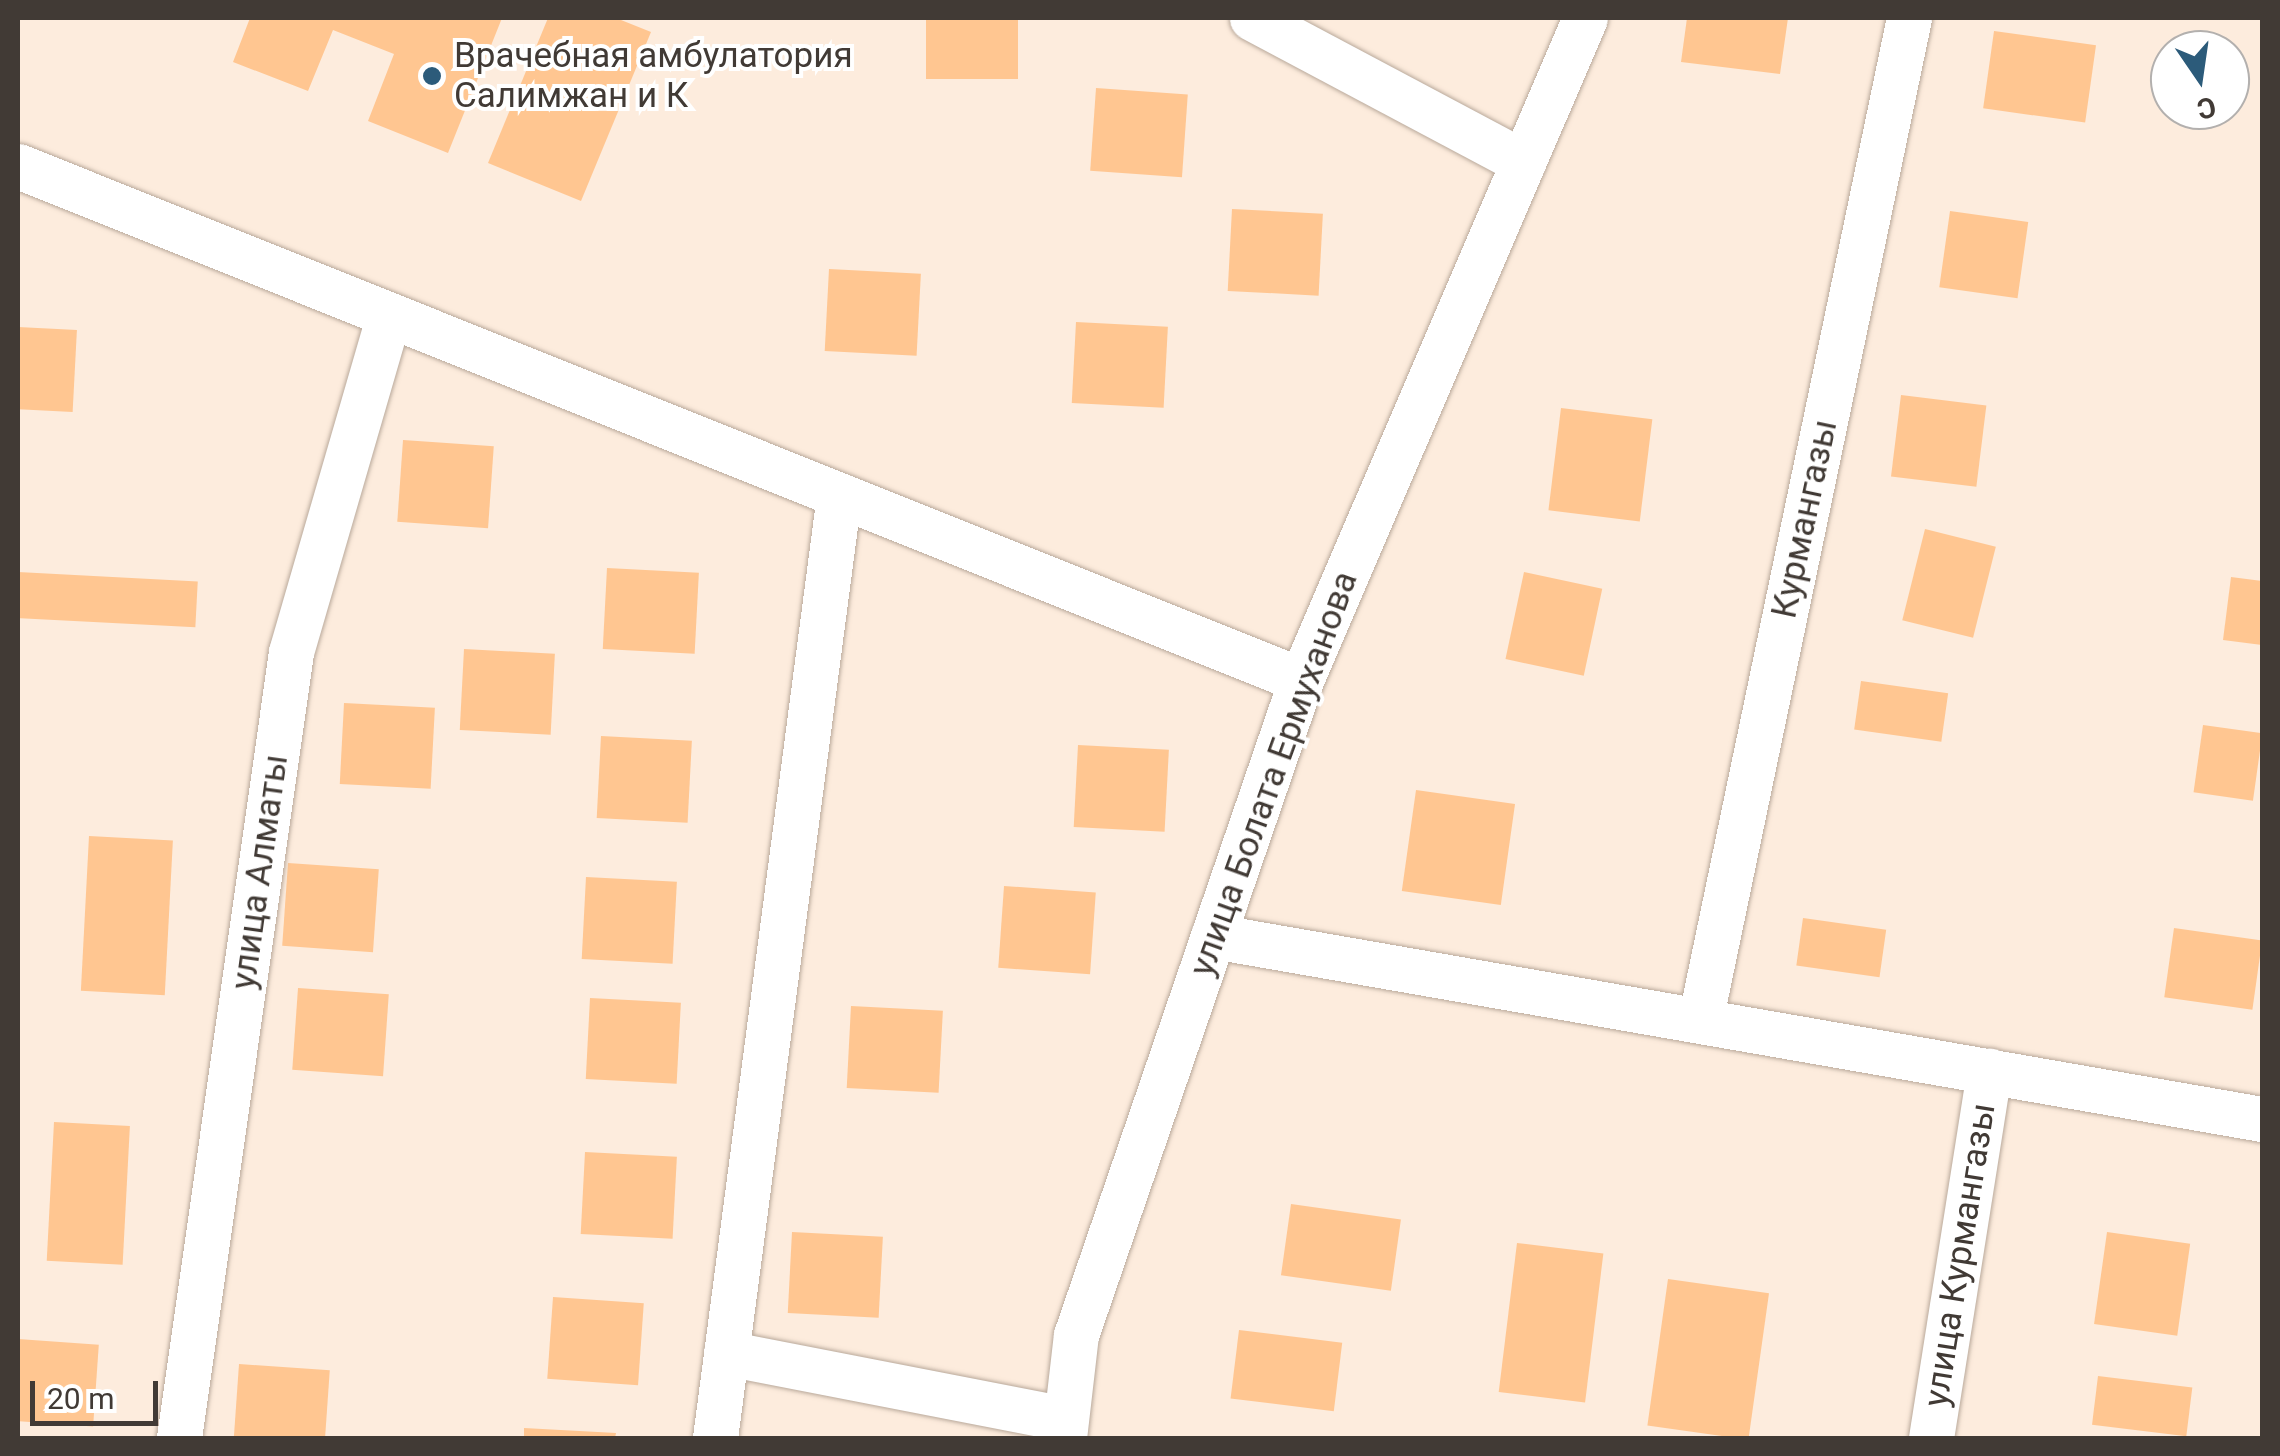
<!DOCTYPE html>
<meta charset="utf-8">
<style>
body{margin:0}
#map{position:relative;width:2280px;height:1456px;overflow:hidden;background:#fdecdd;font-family:Roboto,sans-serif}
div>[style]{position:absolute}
.building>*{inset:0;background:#ffc691;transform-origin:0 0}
.roads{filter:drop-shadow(0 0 2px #b9a99b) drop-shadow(0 0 2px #b9a99b)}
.minor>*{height:45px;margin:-22.5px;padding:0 22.5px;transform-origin:22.5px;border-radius:22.5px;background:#fff}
.dots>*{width:28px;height:28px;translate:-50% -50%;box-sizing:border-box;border:5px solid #fff;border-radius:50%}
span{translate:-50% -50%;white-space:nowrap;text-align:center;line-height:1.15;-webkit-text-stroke:8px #fff;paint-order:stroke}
.poi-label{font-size:35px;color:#413a35}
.left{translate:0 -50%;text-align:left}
.street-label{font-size:35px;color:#413a35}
.frame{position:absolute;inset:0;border:20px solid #413a35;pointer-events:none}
.north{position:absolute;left:2150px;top:30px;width:100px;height:100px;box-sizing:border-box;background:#fff;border:2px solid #b3b0ae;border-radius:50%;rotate:167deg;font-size:28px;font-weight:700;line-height:40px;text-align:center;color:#413a35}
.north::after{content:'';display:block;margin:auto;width:35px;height:45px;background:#2c5b7a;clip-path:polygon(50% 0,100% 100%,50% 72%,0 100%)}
.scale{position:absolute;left:30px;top:1381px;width:128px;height:45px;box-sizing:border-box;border:5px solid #413a35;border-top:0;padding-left:12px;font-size:30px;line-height:35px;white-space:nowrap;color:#413a35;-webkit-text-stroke:8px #fff;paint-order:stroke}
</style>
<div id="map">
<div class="building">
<div style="clip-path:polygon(250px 18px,502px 18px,448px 153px,368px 121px,394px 54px,333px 30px,308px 91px,233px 62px)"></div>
<div style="clip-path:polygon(548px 18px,616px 18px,651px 32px,581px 201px,488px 163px)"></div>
<div style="left:926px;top:18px;width:92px;height:61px"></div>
<div style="clip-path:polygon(1687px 18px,1788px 18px,1780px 74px,1681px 62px)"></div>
<div style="left:1994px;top:31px;width:103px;height:78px;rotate:8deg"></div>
<div style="left:1096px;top:88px;width:92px;height:83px;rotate:4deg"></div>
<div style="left:1232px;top:209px;width:91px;height:82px;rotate:3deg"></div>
<div style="left:1950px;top:211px;width:79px;height:77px;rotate:8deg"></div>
<div style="left:829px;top:269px;width:92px;height:82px;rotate:3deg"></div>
<div style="left:1076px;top:322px;width:92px;height:81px;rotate:3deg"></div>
<div style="left:18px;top:327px;width:59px;height:82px;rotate:3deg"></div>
<div style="left:1901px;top:395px;width:86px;height:82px;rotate:7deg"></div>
<div style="left:1561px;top:408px;width:92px;height:103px;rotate:7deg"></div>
<div style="left:403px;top:440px;width:91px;height:82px;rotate:4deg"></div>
<div style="left:1925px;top:529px;width:73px;height:94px;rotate:14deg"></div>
<div style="left:607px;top:568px;width:92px;height:81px;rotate:3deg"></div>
<div style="left:18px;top:572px;width:180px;height:46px;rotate:3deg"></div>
<div style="left:1524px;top:572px;width:80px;height:89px;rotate:12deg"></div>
<div style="clip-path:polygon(2231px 577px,2262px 581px,2262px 645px,2223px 640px)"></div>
<div style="left:464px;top:649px;width:91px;height:81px;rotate:3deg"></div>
<div style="left:1861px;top:681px;width:88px;height:49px;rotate:8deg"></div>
<div style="left:344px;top:703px;width:91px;height:81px;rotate:3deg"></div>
<div style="left:2203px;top:725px;width:60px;height:68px;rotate:8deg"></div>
<div style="left:601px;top:736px;width:91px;height:82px;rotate:3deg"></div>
<div style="left:1078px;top:745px;width:91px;height:82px;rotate:3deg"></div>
<div style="left:1416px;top:790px;width:100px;height:102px;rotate:8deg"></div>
<div style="left:89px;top:836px;width:84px;height:155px;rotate:3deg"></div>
<div style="left:288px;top:863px;width:91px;height:83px;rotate:4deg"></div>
<div style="left:586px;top:877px;width:91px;height:82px;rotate:3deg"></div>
<div style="left:1004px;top:886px;width:92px;height:82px;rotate:4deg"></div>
<div style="left:1803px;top:918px;width:84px;height:48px;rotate:8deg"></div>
<div style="left:2174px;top:928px;width:89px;height:70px;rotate:8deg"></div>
<div style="left:298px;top:988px;width:91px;height:82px;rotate:4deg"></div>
<div style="left:590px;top:998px;width:91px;height:81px;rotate:3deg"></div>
<div style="left:851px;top:1006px;width:92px;height:82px;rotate:3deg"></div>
<div style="left:54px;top:1122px;width:76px;height:139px;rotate:3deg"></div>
<div style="left:585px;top:1152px;width:92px;height:82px;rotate:3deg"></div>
<div style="left:1291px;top:1204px;width:111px;height:72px;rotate:8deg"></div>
<div style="left:792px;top:1232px;width:91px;height:81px;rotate:3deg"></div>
<div style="left:2107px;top:1232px;width:84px;height:93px;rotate:8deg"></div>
<div style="left:1517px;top:1243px;width:87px;height:150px;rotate:7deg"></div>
<div style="left:1668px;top:1279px;width:102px;height:148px;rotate:8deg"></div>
<div style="left:553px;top:1297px;width:91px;height:82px;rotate:4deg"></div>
<div style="left:1239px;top:1330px;width:104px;height:69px;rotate:7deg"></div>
<div style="left:18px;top:1339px;width:81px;height:82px;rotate:4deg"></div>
<div style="left:239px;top:1364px;width:91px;height:74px;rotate:4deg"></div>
<div style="left:2098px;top:1376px;width:95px;height:49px;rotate:7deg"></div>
<div style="clip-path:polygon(524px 1428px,616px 1433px,615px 1438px,524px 1438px)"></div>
</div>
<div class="roads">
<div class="minor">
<div style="left:1252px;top:18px;width:307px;rotate:28deg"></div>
<div style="left:18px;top:166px;width:1382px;rotate:21.83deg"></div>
<div style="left:1213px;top:936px;width:1065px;rotate:9.9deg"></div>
<div style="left:1700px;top:1021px;width:1025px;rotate:-78.23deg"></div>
<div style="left:726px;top:1353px;width:346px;rotate:11deg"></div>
<div style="left:179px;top:1438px;width:794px;rotate:-81.89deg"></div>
<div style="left:291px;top:652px;width:351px;rotate:-73.8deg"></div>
<div style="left:715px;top:1438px;width:951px;rotate:-82.51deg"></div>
<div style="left:1064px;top:1438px;width:104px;rotate:-83.4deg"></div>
<div style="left:1076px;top:1335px;width:693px;rotate:-71.04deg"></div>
<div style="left:1301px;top:680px;width:720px;rotate:-66.78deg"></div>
<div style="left:1931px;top:1438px;width:372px;rotate:-81deg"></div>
</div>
</div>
<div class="dots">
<div style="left:432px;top:76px;background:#2c5b7a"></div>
</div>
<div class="poi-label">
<span class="left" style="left:454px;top:76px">Врачебная амбулатория<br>Салимжан и К</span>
</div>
<div class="street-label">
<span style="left:1805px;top:519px;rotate:-78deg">Курмангазы</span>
<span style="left:1274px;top:774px;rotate:-70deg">улица Болата Ермуханова</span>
<span style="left:260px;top:872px;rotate:-82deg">улица Алматы</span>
<span style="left:1960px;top:1255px;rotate:-81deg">улица Курмангазы</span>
</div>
<div class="frame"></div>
<div class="north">С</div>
<div class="scale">20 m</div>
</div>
